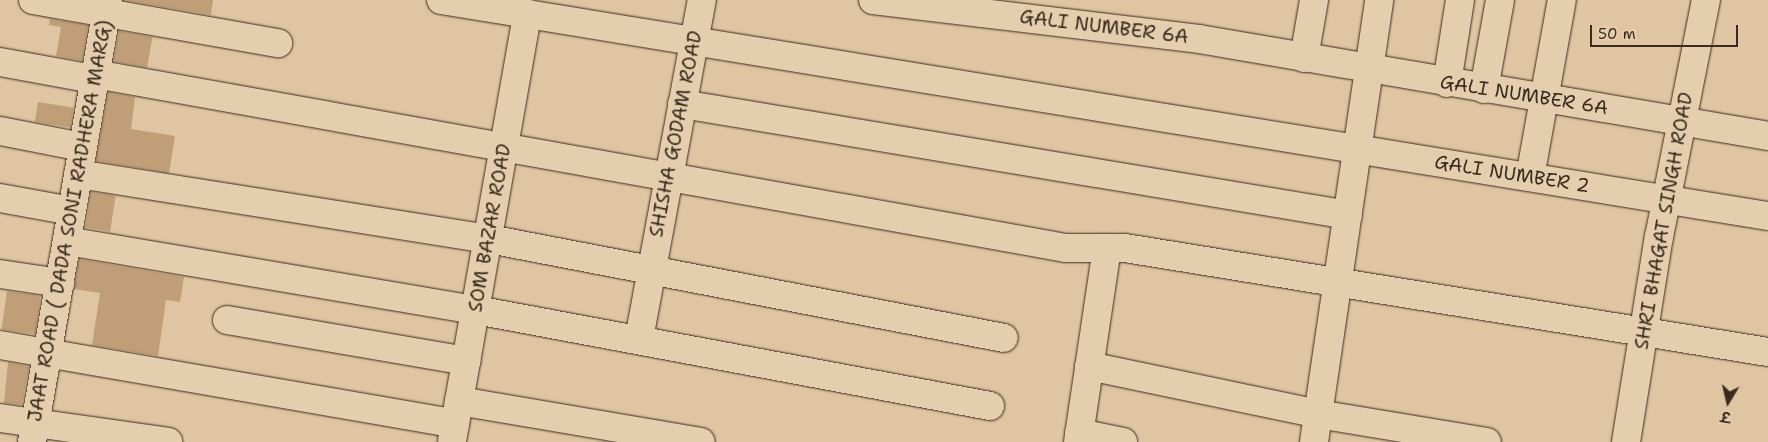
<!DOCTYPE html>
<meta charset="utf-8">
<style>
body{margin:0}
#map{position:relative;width:1768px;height:442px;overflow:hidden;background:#dfc5a1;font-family:"Shantell Sans","Playpen Sans Deva",sans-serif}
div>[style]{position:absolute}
.building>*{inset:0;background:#c09f78;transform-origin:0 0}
.roads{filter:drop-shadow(0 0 1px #3b2a1e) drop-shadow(0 0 1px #3b2a1e)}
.minor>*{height:28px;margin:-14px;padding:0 14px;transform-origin:14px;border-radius:14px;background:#e5ceae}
span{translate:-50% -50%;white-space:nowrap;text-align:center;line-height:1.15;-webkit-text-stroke:4px #e5ceae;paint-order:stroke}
.street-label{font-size:19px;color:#3b2a1e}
.north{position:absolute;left:1703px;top:377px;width:50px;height:50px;-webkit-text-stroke:4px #e5ceae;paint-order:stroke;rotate:189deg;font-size:14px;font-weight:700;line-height:20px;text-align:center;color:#3b2a1e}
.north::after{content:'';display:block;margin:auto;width:18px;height:22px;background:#3b2a1e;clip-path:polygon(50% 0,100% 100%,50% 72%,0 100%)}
.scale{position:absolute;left:1590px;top:25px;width:148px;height:22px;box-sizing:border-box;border:2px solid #3b2a1e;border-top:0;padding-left:6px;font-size:15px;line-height:18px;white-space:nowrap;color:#3b2a1e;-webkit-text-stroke:4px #e5ceae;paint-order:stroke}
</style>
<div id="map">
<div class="building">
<div style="clip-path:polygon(123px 0,213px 0,211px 15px)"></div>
<div style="clip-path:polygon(50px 19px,88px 25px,82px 61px,56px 56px,61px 27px,49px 25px)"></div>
<div style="left:119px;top:31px;width:34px;height:31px;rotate:10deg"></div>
<div style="clip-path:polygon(108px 92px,135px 97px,131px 129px,175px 136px,169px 173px,96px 161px)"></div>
<div style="left:38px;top:102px;width:36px;height:20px;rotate:9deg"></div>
<div style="left:91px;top:192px;width:25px;height:36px;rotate:9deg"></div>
<div style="clip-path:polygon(79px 259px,184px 277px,180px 302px,166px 300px,158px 356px,92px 345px,100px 293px,74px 289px)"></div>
<div style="left:7px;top:291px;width:34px;height:39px;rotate:8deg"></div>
<div style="clip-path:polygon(8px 362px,29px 366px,22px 405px,4px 403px)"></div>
</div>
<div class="roads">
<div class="minor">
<div style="left:33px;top:0;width:249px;rotate:10deg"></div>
<div style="left:441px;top:0;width:1344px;rotate:9.25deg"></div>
<div style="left:873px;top:0;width:328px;rotate:6.8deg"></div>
<div style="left:1199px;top:39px;width:577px;rotate:9.67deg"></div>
<div style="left:1304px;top:58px;width:59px;rotate:-80.2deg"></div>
<div style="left:0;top:62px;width:96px;rotate:10.3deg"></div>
<div style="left:95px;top:74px;width:986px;rotate:10.16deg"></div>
<div style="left:1066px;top:248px;width:59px"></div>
<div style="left:1125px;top:248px;width:651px;rotate:9.19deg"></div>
<div style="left:1447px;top:83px;width:84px;rotate:-81.1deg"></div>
<div style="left:1484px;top:89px;width:90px;rotate:-79.8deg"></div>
<div style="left:682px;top:104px;width:675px;rotate:9.46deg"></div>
<div style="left:0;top:131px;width:84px;rotate:11deg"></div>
<div style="left:78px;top:174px;width:416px;rotate:9deg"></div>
<div style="left:489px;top:239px;width:524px;rotate:10.88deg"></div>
<div style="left:1530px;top:177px;width:180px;rotate:-79.8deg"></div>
<div style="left:0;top:198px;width:73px;rotate:10.2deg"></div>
<div style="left:67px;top:241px;width:415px;rotate:9.6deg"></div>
<div style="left:476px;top:310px;width:523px;rotate:10.58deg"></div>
<div style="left:0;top:274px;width:61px;rotate:8.5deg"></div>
<div style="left:227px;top:320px;width:243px;rotate:9.7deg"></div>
<div style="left:639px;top:339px;width:345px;rotate:-79.5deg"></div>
<div style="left:0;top:345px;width:462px;rotate:9.8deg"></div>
<div style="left:1089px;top:366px;width:234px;rotate:11.8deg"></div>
<div style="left:1318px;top:414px;width:171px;rotate:9.4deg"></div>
<div style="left:459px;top:401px;width:245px;rotate:9.6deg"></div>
<div style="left:0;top:418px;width:170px;rotate:8.1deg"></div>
<div style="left:1079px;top:433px;width:45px;rotate:11.6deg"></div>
<div style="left:452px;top:441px;width:434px;rotate:-80deg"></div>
<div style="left:32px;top:442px;width:448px;rotate:-80.2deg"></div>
<div style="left:1078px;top:442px;width:196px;rotate:-81.5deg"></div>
<div style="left:1314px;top:442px;width:447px;rotate:-81.6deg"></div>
<div style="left:1626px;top:442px;width:208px;rotate:-80.9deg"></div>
<div style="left:1659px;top:237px;width:242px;rotate:-78.8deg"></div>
</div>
</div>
<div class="street-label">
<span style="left:1104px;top:27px;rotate:7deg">GALI NUMBER 6A</span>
<span style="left:1524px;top:95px;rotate:9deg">GALI NUMBER 6A</span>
<span style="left:676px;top:134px;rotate:-79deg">SHISHA GODAM ROAD</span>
<span style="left:1512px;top:174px;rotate:9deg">GALI NUMBER 2</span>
<span style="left:70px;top:221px;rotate:-80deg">JAAT ROAD ( DADA SONI RADHERA MARG)</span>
<span style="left:1664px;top:221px;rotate:-80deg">SHRI BHAGAT SINGH ROAD</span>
<span style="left:490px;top:228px;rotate:-80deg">SOM BAZAR ROAD</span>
</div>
<div class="north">उ</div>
<div class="scale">50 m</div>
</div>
